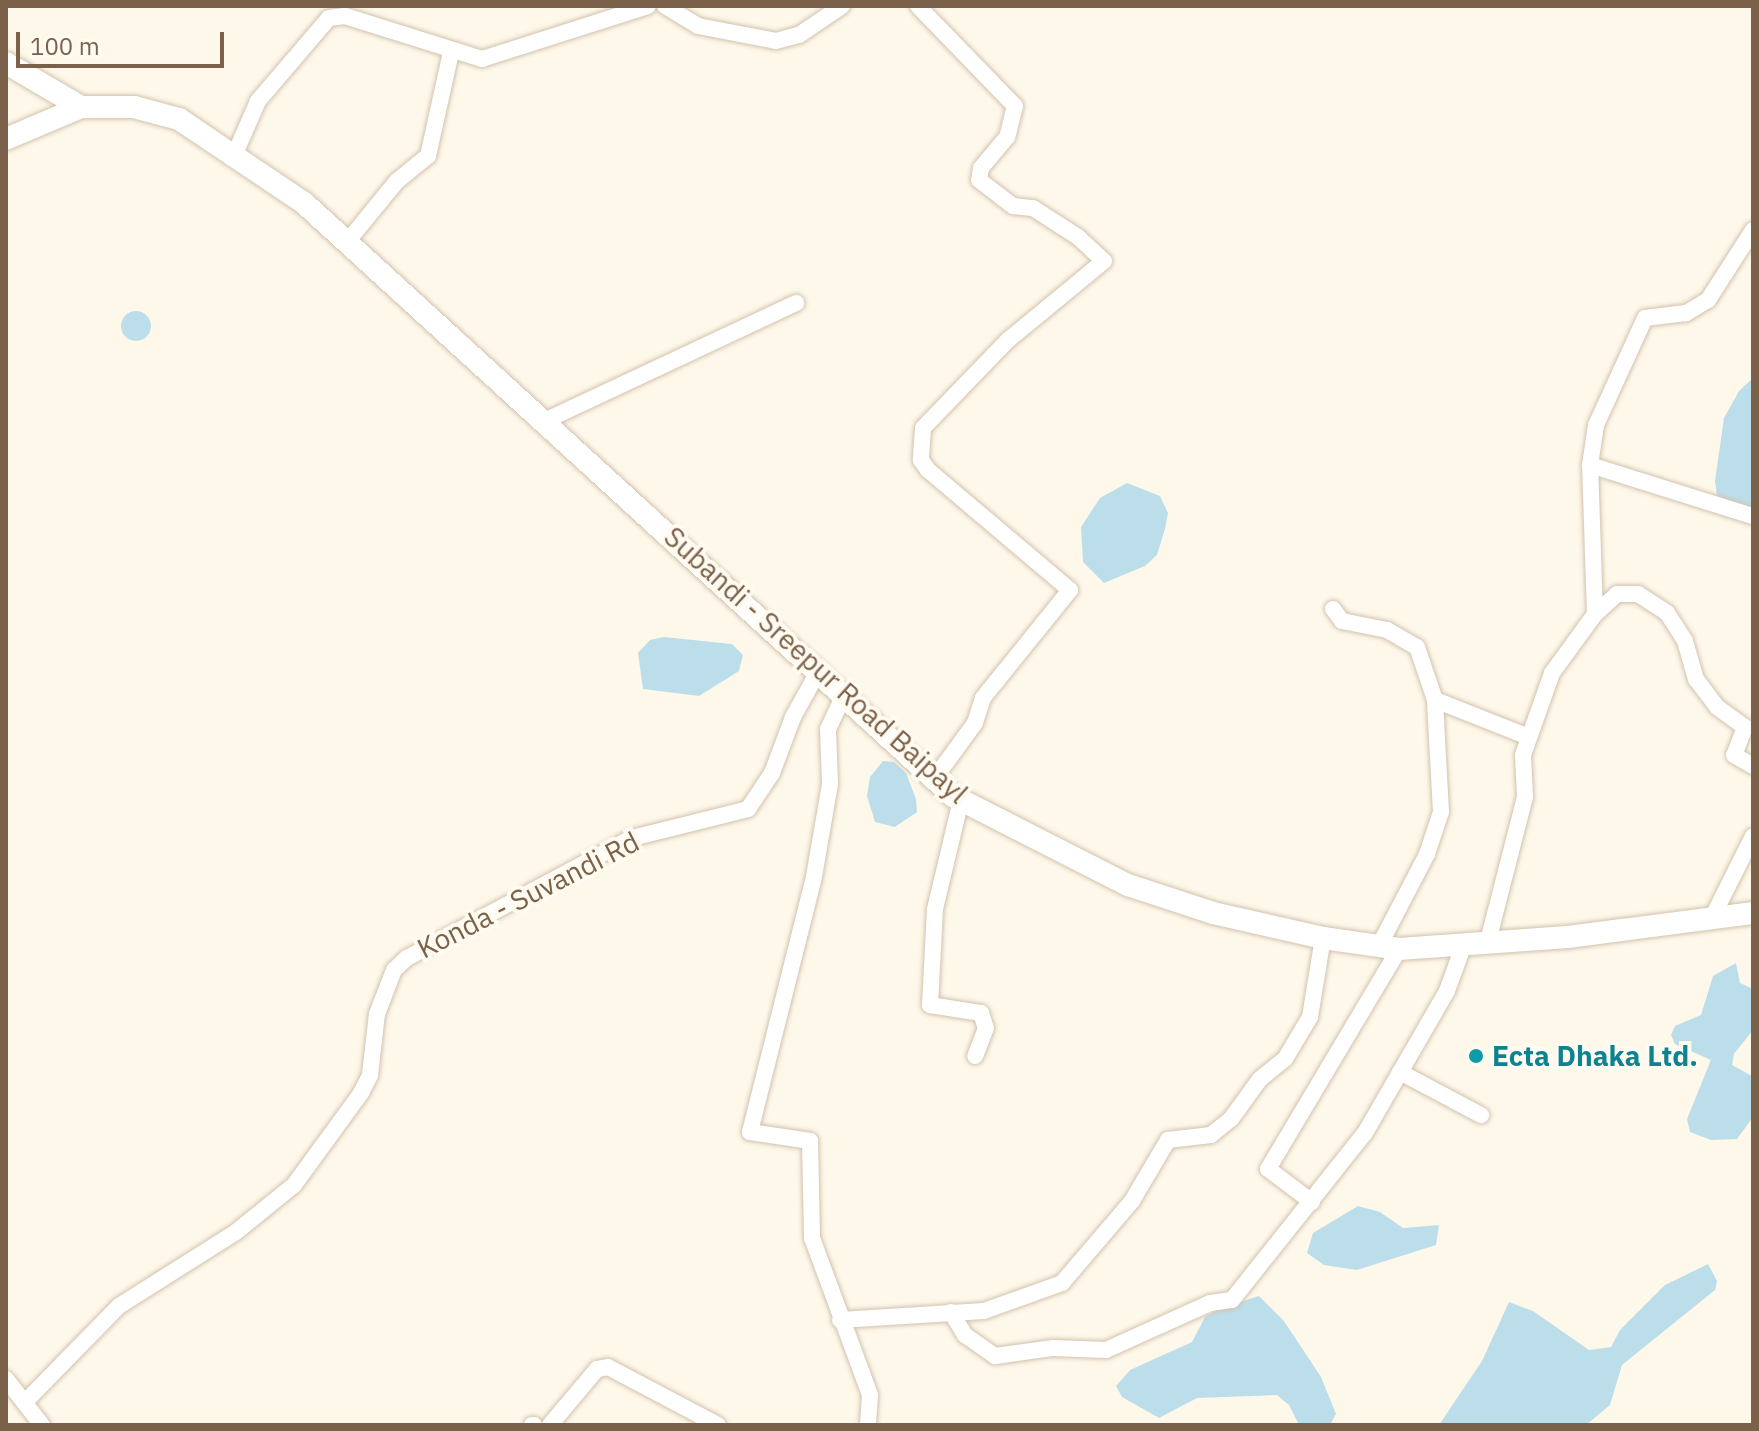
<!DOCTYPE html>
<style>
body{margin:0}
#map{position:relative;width:1759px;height:1431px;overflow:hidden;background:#fef8ea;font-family:"IBM Plex Sans",sans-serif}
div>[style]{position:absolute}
.water>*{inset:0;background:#bcdeea}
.round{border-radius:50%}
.roads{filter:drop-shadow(0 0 2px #d2c2ad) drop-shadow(0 0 2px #d2c2ad)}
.street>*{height:16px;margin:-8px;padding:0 8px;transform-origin:8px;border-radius:8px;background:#fff}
.secondary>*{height:22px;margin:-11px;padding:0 11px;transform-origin:11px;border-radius:11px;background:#fff}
.dots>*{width:22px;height:22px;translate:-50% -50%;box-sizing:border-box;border:4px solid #fffbf1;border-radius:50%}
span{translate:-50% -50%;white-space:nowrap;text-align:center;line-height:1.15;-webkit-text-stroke:8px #fffbf1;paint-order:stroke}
.street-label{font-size:28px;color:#7b614a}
.culture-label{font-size:28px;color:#0d838f;font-weight:700}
.left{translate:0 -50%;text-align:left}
.frame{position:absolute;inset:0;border:8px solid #7b614a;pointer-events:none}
.scale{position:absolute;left:16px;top:32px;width:208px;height:36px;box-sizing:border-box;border:4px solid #7b614a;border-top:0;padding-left:10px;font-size:24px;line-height:28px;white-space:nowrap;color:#7b614a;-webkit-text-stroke:6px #fffbf1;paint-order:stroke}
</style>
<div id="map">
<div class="water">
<div class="round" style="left:121px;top:311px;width:30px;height:30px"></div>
<div style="clip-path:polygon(1753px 378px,1753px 508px,1717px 496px,1715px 481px,1724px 418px,1739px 391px)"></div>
<div style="clip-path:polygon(1127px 483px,1160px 496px,1168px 513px,1165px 529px,1157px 555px,1145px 566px,1104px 583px,1083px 562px,1081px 527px,1100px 498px)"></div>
<div style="clip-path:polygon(664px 637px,732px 644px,743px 655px,739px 671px,699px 696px,643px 689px,638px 653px,650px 640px)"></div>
<div style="clip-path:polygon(883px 761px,894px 762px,906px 773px,916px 799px,917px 812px,895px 827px,875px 822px,867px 796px,870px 777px)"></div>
<div style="clip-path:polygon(1736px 963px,1740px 983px,1753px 989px,1753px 1030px,1734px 1054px,1732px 1065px,1752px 1076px,1753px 1117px,1737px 1139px,1711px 1140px,1690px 1132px,1687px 1119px,1711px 1060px,1675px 1044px,1671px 1035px,1675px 1026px,1701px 1015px,1713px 976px)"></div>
<div style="clip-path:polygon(1358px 1206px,1380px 1212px,1403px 1228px,1439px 1225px,1436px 1245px,1357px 1270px,1324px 1265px,1307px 1253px,1313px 1233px)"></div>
<div style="clip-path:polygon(1708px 1264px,1717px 1281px,1715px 1290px,1622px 1365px,1610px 1405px,1586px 1425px,1439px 1425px,1482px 1361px,1509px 1302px,1533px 1311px,1589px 1350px,1611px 1347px,1620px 1330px,1665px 1285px)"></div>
<div style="clip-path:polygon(1259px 1296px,1284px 1321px,1321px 1377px,1336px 1414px,1330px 1425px,1299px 1425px,1289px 1405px,1277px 1395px,1197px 1398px,1159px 1418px,1122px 1397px,1116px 1386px,1130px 1370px,1192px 1342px,1205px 1317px,1219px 1309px)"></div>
</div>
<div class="roads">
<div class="street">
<div style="left:665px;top:6px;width:39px;rotate:31deg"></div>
<div style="left:698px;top:26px;width:79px;rotate:10.9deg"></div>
<div style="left:776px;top:41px;width:24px;rotate:-15deg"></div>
<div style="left:799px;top:35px;width:52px;rotate:-34deg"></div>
<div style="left:918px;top:6px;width:139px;rotate:45.9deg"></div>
<div style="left:1015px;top:106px;width:32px;rotate:104deg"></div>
<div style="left:1007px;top:137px;width:40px;rotate:130deg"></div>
<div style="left:981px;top:168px;width:12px;rotate:99deg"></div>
<div style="left:979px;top:180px;width:43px;rotate:37.4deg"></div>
<div style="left:1013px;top:206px;width:20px;rotate:6deg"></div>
<div style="left:1033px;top:208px;width:54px;rotate:32.8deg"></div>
<div style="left:1078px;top:237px;width:35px;rotate:43deg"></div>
<div style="left:1104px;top:261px;width:124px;rotate:140.5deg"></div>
<div style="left:1008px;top:340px;width:122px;rotate:134deg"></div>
<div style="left:923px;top:428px;width:32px;rotate:94deg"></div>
<div style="left:921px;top:460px;width:12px;rotate:55deg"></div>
<div style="left:928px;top:470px;width:186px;rotate:40.2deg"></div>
<div style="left:1070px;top:590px;width:139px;rotate:128.9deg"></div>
<div style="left:983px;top:698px;width:26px;rotate:108deg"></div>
<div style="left:975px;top:723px;width:69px;rotate:126.2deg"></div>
<div style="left:234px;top:156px;width:60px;rotate:-66.4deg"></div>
<div style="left:258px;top:101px;width:109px;rotate:-49.5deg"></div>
<div style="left:329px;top:18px;width:16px;rotate:-7deg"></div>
<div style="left:345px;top:16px;width:144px;rotate:17.4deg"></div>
<div style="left:482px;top:59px;width:174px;rotate:-17.7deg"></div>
<div style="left:1753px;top:230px;width:83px;rotate:122.7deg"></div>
<div style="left:1708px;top:300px;width:26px;rotate:149deg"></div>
<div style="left:1686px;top:313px;width:41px;rotate:173deg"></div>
<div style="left:1645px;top:318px;width:118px;rotate:114.6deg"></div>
<div style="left:1596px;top:425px;width:40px;rotate:98.5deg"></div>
<div style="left:1590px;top:465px;width:171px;rotate:17.4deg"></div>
<div style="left:347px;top:242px;width:79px;rotate:-50.7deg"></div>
<div style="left:397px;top:181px;width:40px;rotate:-39deg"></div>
<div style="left:428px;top:156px;width:107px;rotate:-77.5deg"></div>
<div style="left:540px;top:423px;width:283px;rotate:-25.1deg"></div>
<div style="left:1333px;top:609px;width:15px;rotate:53deg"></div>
<div style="left:1342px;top:621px;width:46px;rotate:11.3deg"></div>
<div style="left:1387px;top:630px;width:34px;rotate:30deg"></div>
<div style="left:1417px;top:647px;width:56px;rotate:71.2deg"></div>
<div style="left:1435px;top:700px;width:101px;rotate:21.5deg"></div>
<div style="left:1595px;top:614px;width:30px;rotate:-42deg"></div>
<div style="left:1617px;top:594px;width:21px"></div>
<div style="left:1638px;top:594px;width:35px;rotate:33deg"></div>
<div style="left:1667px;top:613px;width:33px;rotate:57deg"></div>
<div style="left:1685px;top:641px;width:40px;rotate:74deg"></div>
<div style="left:1696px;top:679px;width:35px;rotate:53deg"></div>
<div style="left:1717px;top:707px;width:34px;rotate:36deg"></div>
<div style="left:1745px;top:727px;width:30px;rotate:111deg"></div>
<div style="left:1734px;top:755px;width:22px;rotate:30deg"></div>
<div style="left:844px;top:695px;width:38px;rotate:115deg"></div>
<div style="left:828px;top:729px;width:55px;rotate:87.9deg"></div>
<div style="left:830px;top:784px;width:94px;rotate:99.8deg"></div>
<div style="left:814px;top:877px;width:263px;rotate:104.1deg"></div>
<div style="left:750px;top:1132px;width:61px;rotate:8.5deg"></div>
<div style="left:810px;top:1141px;width:97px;rotate:88.8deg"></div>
<div style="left:812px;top:1238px;width:167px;rotate:69.7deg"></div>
<div style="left:870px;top:1395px;width:30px;rotate:94deg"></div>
<div style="left:961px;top:800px;width:112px;rotate:103.4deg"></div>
<div style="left:935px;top:909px;width:96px;rotate:93deg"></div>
<div style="left:930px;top:1005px;width:52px;rotate:8.9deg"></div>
<div style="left:981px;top:1013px;width:16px;rotate:72deg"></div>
<div style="left:986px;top:1028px;width:30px;rotate:111deg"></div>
<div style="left:1713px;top:916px;width:89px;rotate:-63.4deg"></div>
<div style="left:1487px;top:945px;width:153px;rotate:-75.6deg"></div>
<div style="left:1525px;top:797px;width:42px;rotate:-92.7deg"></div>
<div style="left:1523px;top:755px;width:87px;rotate:-70.5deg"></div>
<div style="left:1552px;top:673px;width:73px;rotate:-53.9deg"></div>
<div style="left:1595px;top:614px;width:149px;rotate:-91.9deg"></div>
<div style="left:1379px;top:946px;width:104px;rotate:-62.4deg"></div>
<div style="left:1427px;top:854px;width:44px;rotate:-71.6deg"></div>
<div style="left:1441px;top:812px;width:112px;rotate:-93.1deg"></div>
<div style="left:1400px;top:1072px;width:92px;rotate:28deg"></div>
<div style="left:1312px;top:1202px;width:55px;rotate:-143.1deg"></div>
<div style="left:1268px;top:1169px;width:256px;rotate:-59.2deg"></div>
<div style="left:951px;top:1312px;width:27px;rotate:59deg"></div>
<div style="left:965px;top:1335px;width:37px;rotate:35deg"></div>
<div style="left:995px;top:1356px;width:59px;rotate:-7.9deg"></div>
<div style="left:1053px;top:1348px;width:53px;rotate:2.2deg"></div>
<div style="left:1106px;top:1350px;width:114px;rotate:-24.3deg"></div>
<div style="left:1210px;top:1303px;width:22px;rotate:-8deg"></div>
<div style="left:1232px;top:1300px;width:213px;rotate:-51.5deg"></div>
<div style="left:1365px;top:1133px;width:164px;rotate:-60deg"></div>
<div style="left:1447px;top:991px;width:50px;rotate:-70.1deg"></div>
<div style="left:840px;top:1320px;width:144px;rotate:-3.6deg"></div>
<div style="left:984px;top:1311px;width:83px;rotate:-19.7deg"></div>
<div style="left:1062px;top:1283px;width:108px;rotate:-49.5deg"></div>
<div style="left:1132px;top:1201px;width:71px;rotate:-59.5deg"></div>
<div style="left:1168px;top:1140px;width:43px;rotate:-6.6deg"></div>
<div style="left:1211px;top:1135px;width:26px;rotate:-39deg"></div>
<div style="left:1231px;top:1119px;width:49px;rotate:-54.1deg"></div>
<div style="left:1260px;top:1079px;width:32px;rotate:-39deg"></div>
<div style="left:1285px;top:1059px;width:49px;rotate:-59.2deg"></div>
<div style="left:1310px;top:1017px;width:80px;rotate:-80.7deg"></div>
<div style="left:6px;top:1379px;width:58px;rotate:52deg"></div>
<div style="left:25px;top:1402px;width:134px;rotate:-45.6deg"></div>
<div style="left:119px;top:1306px;width:138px;rotate:-32.3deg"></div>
<div style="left:236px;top:1232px;width:75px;rotate:-39deg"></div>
<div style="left:294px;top:1185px;width:114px;rotate:-53.9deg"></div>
<div style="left:361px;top:1093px;width:20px;rotate:-63deg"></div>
<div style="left:370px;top:1075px;width:61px;rotate:-83.5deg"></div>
<div style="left:377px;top:1014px;width:47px;rotate:-68.9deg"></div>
<div style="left:394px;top:970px;width:18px;rotate:-43deg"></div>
<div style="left:407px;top:958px;width:255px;rotate:-28.1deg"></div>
<div style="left:632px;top:838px;width:120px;rotate:-14deg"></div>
<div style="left:748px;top:809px;width:43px;rotate:-56.3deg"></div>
<div style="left:772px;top:773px;width:60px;rotate:-69.4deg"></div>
<div style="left:793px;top:717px;width:54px;rotate:-61deg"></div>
<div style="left:532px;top:1425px;width:2px"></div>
<div style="left:550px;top:1425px;width:73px;rotate:-50deg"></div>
<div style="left:597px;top:1369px;width:11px;rotate:-10deg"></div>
<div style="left:608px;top:1367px;width:124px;rotate:27.8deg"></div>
</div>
<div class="secondary">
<div style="left:6px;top:63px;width:87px;rotate:30.4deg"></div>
<div style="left:6px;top:139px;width:82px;rotate:-23.1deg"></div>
<div style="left:81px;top:107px;width:53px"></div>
<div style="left:134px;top:107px;width:47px;rotate:14.9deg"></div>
<div style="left:179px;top:119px;width:66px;rotate:33.9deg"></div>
<div style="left:234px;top:156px;width:84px;rotate:33.9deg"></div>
<div style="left:304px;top:203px;width:879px;rotate:42.42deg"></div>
<div style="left:953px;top:796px;width:196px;rotate:27deg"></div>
<div style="left:1128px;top:885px;width:89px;rotate:18.2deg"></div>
<div style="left:1213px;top:913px;width:113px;rotate:12.8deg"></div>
<div style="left:1323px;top:938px;width:77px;rotate:8.2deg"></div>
<div style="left:1399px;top:949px;width:169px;rotate:-4.1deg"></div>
<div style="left:1568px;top:937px;width:187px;rotate:-7.4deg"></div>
</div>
</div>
<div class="dots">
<div style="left:1476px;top:1056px;background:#0f9aa8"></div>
</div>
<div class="street-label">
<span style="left:816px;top:665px;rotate:42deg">Subandi - Sreepur Road Baipayl</span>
<span style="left:528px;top:895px;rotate:-27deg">Konda - Suvandi Rd</span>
</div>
<div class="culture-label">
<span class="left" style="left:1492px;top:1056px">Ecta Dhaka Ltd.</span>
</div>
<div class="frame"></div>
<div class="scale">100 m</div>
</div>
